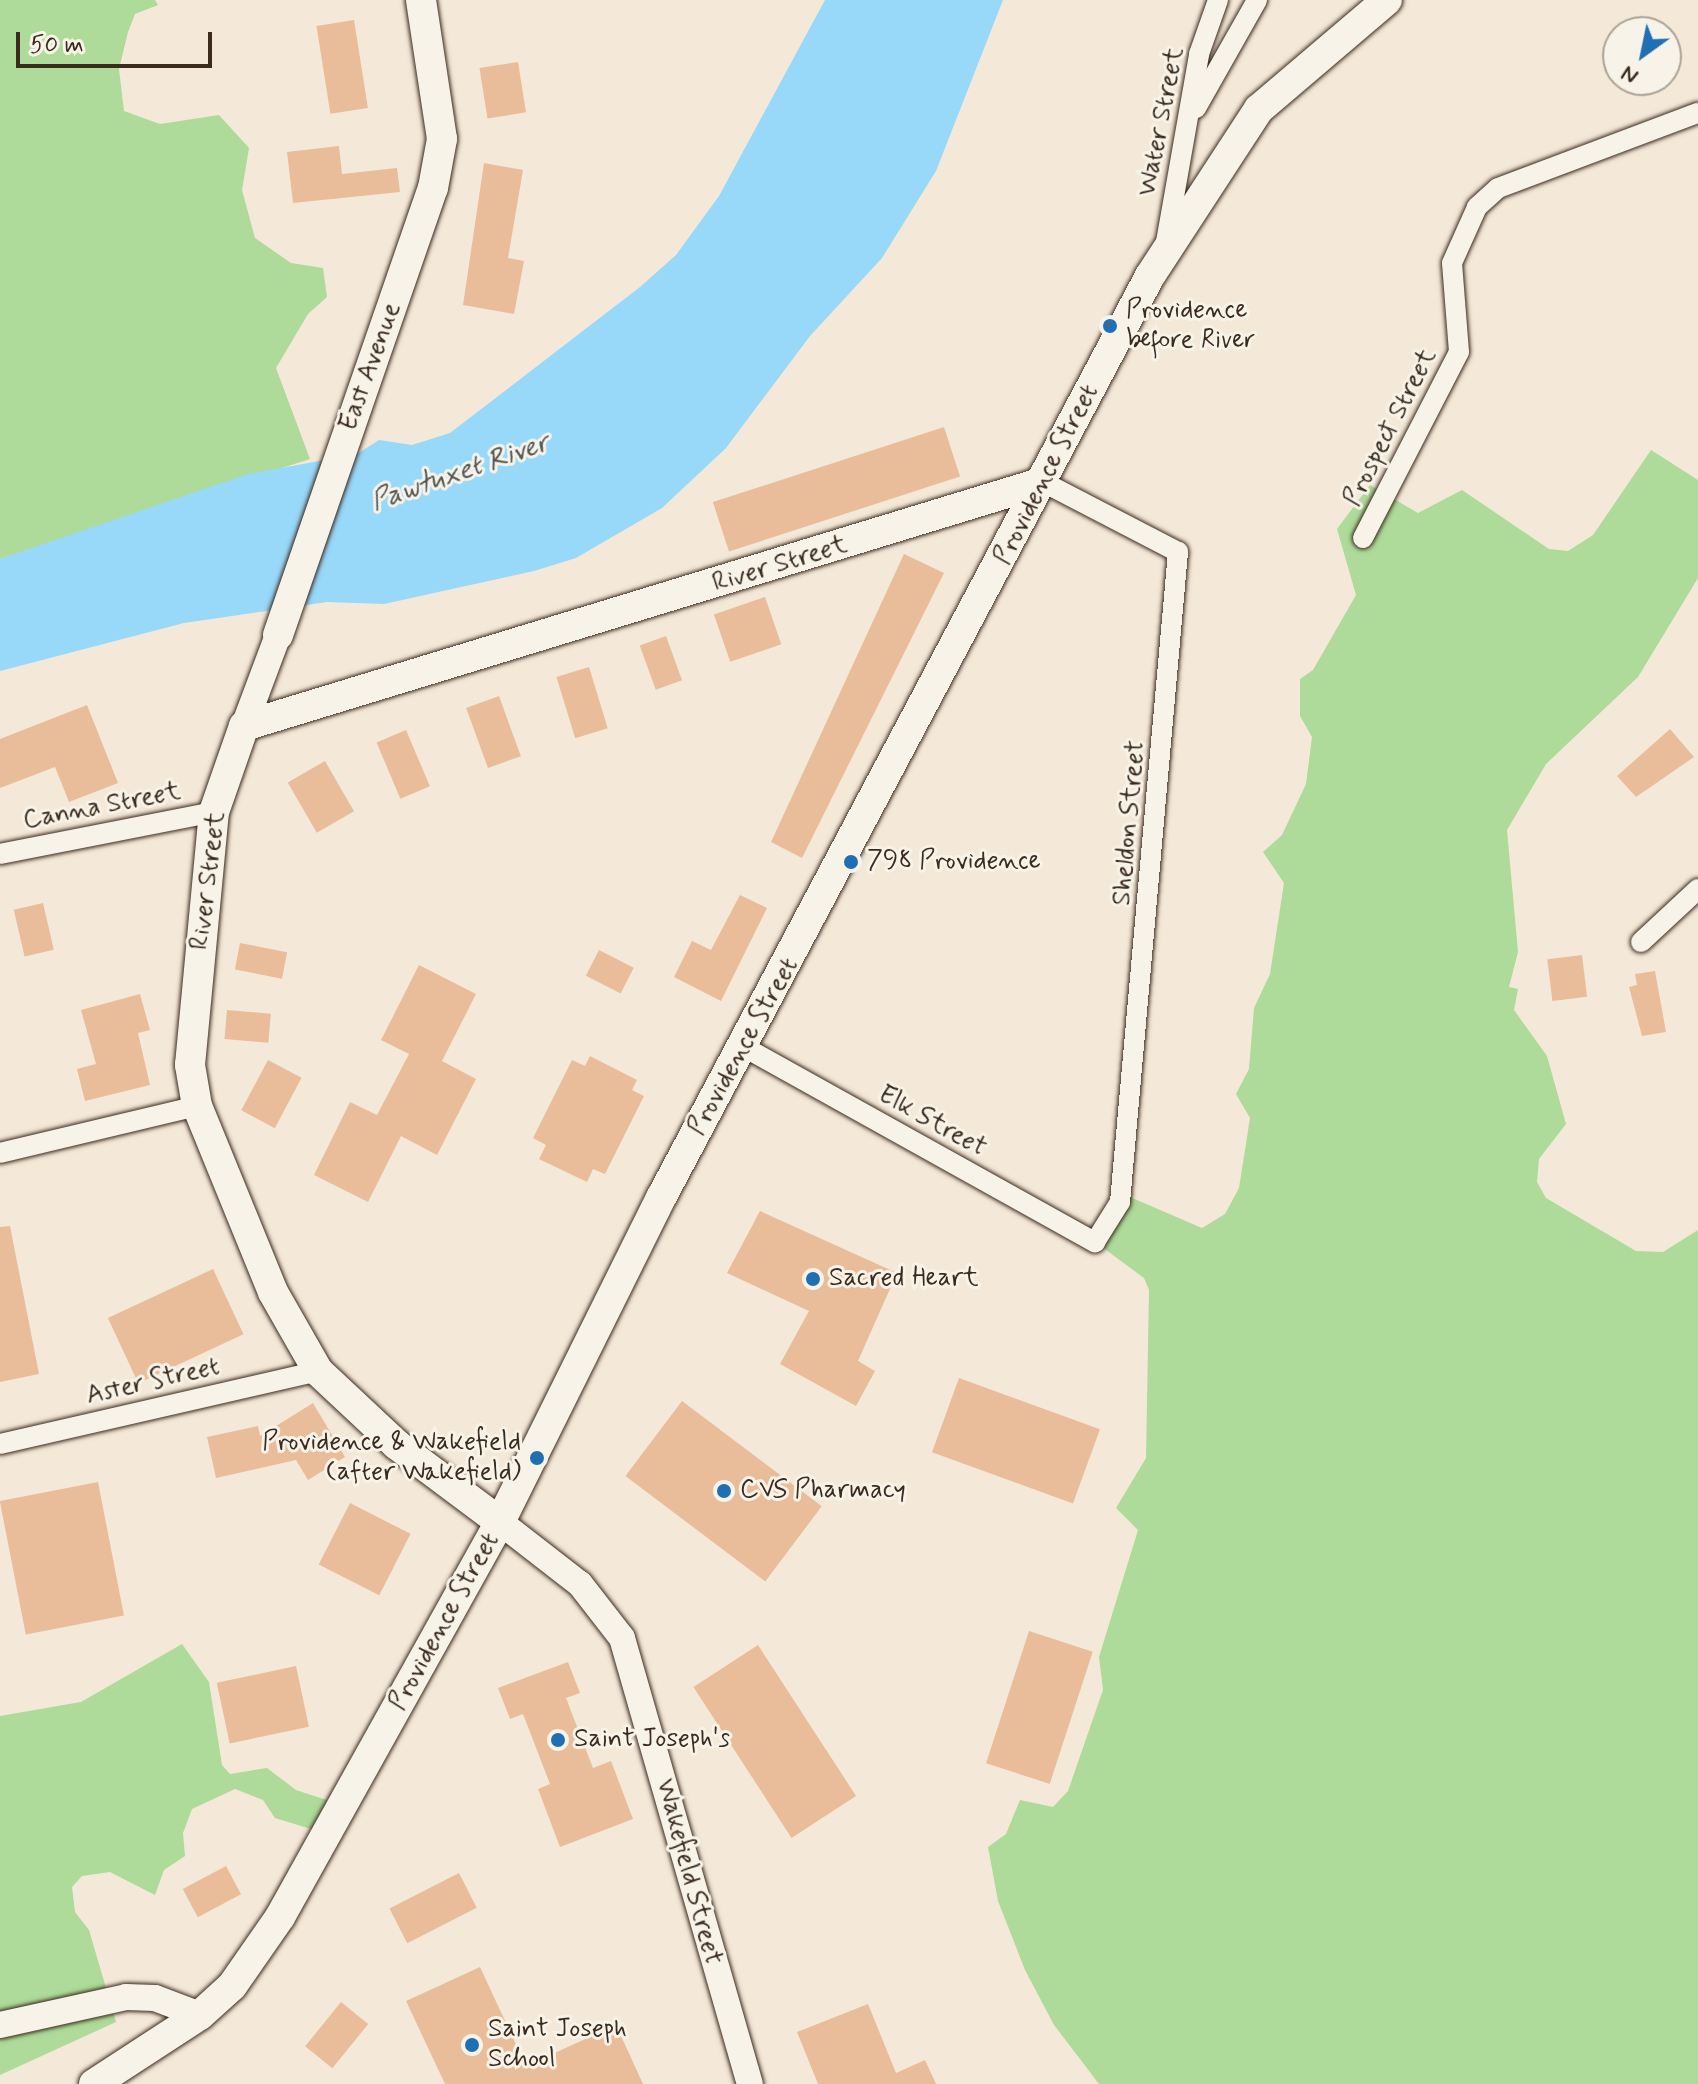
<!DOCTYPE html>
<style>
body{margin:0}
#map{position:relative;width:1698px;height:2084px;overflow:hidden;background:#f4e8d8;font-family:Mynerve,sans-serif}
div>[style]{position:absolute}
.green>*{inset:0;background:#aedb99}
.water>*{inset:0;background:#98d8f9}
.building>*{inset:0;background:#eabd9a;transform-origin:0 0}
.roads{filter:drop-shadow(0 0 2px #3b2a1e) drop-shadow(0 0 2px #3b2a1e)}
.minor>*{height:20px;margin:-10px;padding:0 10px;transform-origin:10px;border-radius:10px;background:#f7f3e8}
.tertiary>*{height:26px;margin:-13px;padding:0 13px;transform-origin:13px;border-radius:13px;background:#f7f3e8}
.secondary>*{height:30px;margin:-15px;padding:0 15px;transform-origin:15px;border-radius:15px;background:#f7f3e8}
.dots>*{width:22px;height:22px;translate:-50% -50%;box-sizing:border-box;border:4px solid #f7f3e8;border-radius:50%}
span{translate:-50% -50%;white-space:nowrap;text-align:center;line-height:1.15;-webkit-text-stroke:6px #f7f3e8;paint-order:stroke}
.street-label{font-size:26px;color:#3b2a1e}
.poi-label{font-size:26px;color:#3b2a1e}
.left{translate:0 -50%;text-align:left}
.right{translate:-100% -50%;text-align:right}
.water-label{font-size:28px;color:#525655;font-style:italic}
.north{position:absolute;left:1602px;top:16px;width:80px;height:80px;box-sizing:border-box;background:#f7f3e8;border:2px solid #aca397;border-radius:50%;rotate:213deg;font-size:22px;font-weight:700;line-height:32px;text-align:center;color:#3b2a1e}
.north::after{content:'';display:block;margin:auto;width:28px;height:36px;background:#1f6fb2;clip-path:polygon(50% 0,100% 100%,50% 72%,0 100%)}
.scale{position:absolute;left:16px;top:32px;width:196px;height:36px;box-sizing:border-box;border:4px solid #3b2a1e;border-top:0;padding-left:10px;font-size:24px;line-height:28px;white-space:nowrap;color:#3b2a1e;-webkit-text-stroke:6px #f7f3e8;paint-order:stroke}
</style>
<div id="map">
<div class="green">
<div style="clip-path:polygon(0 0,155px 0,158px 5px,135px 14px,128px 32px,119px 69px,124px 111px,160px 124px,219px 115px,249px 148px,242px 190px,255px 238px,291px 263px,323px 268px,327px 297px,308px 314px,276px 368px,310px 459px,0 559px)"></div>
<div style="clip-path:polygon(1651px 450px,1698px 480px,1698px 578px,1638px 677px,1546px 764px,1507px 830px,1518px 952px,1509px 987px,1518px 989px,1514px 1010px,1547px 1056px,1566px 1124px,1539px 1159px,1537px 1182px,1546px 1198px,1636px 1251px,1663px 1252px,1698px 1230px,1698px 2084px,1099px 2084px,1054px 2025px,1025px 1970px,998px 1901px,988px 1847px,1006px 1834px,1020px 1800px,1053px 1807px,1068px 1791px,1103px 1690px,1099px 1657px,1138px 1530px,1116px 1508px,1146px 1458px,1149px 1290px,1144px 1278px,1102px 1247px,1123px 1194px,1202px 1228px,1225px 1214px,1239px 1188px,1250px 1118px,1236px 1094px,1249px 1069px,1254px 1008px,1270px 974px,1284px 883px,1263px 852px,1282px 835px,1306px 784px,1312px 737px,1300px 716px,1300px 679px,1313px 670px,1356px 595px,1337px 529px,1370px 485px,1418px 513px,1462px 490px,1549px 549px,1568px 551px,1593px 535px)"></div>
<div style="clip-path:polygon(182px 1644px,209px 1682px,222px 1765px,230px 1774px,267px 1768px,296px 1790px,342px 1805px,324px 1833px,275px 1818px,263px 1800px,235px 1789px,192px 1809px,183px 1833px,185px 1856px,164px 1870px,155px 1895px,110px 1872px,82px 1876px,72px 1887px,75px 1912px,89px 1930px,116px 2022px,0 2075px,0 1716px,81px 1702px)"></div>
</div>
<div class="water">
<div style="clip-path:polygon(825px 0,1003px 0,936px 171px,882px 258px,810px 336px,726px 448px,662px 508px,576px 558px,534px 571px,384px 604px,327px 602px,184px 623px,0 671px,0 559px,248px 474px,357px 454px,379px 440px,412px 445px,450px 433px,640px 287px,676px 255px,719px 196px)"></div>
</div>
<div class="building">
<div style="left:354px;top:20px;width:89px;height:38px;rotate:81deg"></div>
<div style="left:518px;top:62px;width:51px;height:39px;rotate:81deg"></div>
<div style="clip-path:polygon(339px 146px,342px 174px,397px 168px,400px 192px,293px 203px,287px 152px)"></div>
<div style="clip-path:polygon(484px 163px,523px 170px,508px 258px,524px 261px,514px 314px,463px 305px)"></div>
<div style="left:944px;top:427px;width:52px;height:243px;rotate:72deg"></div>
<div style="clip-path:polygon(904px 554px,944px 573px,802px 858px,771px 842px)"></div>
<div style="left:765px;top:597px;width:50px;height:54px;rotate:71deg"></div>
<div style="left:666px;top:636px;width:47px;height:28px;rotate:70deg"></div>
<div style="left:589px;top:667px;width:64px;height:34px;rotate:73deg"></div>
<div style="left:499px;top:696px;width:64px;height:35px;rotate:70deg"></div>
<div style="clip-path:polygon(87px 705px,118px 783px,69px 802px,55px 767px,0 788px,0 739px)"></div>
<div style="clip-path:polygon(1670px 729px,1694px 757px,1636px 797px,1617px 776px)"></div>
<div style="left:406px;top:730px;width:61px;height:32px;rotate:67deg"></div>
<div style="left:325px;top:761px;width:58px;height:43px;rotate:60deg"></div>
<div style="clip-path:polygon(740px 895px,767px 908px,721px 1001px,674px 977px,692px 941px,711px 950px)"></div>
<div style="left:43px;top:903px;width:48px;height:30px;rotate:77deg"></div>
<div style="left:240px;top:943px;width:48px;height:27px;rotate:11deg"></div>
<div style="left:599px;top:950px;width:39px;height:29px;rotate:27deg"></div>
<div style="left:1582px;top:955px;width:42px;height:35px;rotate:83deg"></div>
<div style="clip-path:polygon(419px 965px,476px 994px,442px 1061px,476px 1079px,437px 1155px,401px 1136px,368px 1202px,314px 1175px,350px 1102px,377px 1115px,409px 1054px,381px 1040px)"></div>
<div style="clip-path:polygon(1655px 971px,1666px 1032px,1642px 1036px,1629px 987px,1637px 985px,1635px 974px)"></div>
<div style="clip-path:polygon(140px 994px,150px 1030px,138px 1033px,150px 1085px,85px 1101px,77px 1069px,96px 1064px,81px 1010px)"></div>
<div style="left:227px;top:1010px;width:44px;height:29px;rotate:5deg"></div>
<div style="clip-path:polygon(590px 1056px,637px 1080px,632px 1090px,644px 1096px,605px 1174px,593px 1169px,587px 1182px,539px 1159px,546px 1145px,533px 1138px,572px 1060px,585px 1066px)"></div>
<div style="left:268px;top:1060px;width:38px;height:57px;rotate:28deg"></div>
<div style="clip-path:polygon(760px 1211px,897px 1273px,858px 1361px,875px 1371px,856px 1406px,780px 1364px,809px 1311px,727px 1273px)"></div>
<div style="clip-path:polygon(10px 1226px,39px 1374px,0 1382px,0 1227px)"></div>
<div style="left:213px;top:1269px;width:72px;height:116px;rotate:65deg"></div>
<div style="left:959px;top:1378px;width:150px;height:79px;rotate:20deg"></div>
<div style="left:682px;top:1401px;width:175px;height:94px;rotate:37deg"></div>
<div style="clip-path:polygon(313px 1403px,345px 1457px,308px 1480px,296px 1460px,216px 1478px,207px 1437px,258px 1426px,260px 1436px)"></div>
<div style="left:98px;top:1482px;width:136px;height:100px;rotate:79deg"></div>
<div style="left:350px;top:1503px;width:68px;height:69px;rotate:27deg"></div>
<div style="left:1029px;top:1631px;width:67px;height:139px;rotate:18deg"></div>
<div style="left:758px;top:1645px;width:180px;height:77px;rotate:57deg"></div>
<div style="clip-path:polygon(568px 1662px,580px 1693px,566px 1698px,593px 1768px,611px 1761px,633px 1819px,560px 1847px,538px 1789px,550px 1784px,523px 1714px,510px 1719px,498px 1688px)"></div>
<div style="left:296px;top:1666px;width:62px;height:81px;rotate:78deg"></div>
<div style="left:226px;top:1866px;width:32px;height:49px;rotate:62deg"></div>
<div style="left:459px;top:1873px;width:39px;height:78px;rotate:63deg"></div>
<div style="clip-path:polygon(480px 1967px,526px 2066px,616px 2025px,643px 2084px,445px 2084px,406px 2001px)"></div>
<div style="left:341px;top:2002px;width:35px;height:57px;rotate:39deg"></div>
<div style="clip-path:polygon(868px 2004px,896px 2073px,925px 2060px,936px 2084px,818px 2084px,797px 2032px)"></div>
</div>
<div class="roads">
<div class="minor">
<div style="left:1196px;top:108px;width:124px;rotate:-60.5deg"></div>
<div style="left:1166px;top:242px;width:191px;rotate:-80deg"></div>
<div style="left:1199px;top:54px;width:57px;rotate:-70.6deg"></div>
<div style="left:1363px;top:538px;width:209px;rotate:-62.7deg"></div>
<div style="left:1459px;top:352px;width:89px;rotate:-94.5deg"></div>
<div style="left:1452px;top:263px;width:61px;rotate:-65.9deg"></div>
<div style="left:1477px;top:207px;width:28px;rotate:-42deg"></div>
<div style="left:1498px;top:188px;width:214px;rotate:-20.6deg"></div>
<div style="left:0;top:854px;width:218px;rotate:-11.1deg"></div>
<div style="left:1641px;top:942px;width:78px;rotate:-42.9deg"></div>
<div style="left:744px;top:1047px;width:402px;rotate:29.1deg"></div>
<div style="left:1095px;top:1242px;width:47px;rotate:-58deg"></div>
<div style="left:1120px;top:1202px;width:653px;rotate:-84.9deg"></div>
<div style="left:1178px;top:552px;width:152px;rotate:-152.6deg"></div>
<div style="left:0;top:1153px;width:203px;rotate:-13.4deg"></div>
<div style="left:0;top:1444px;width:326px;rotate:-12.9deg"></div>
</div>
<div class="tertiary">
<div style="left:244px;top:726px;width:97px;rotate:-69.5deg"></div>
<div style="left:500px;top:1522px;width:101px;rotate:37.8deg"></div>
<div style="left:580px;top:1584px;width:68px;rotate:52.1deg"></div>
<div style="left:622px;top:1638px;width:464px;rotate:74deg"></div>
<div style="left:0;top:2025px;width:129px;rotate:-12.5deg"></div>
<div style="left:126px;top:1997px;width:29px;rotate:2deg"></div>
<div style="left:155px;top:1998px;width:48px;rotate:20.7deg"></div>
</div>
<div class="secondary">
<div style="left:278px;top:635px;width:473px;rotate:-70.9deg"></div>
<div style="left:433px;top:188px;width:50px;rotate:-79.6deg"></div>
<div style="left:442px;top:139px;width:141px;rotate:-98.6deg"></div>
<div style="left:500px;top:1522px;width:129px;rotate:-143.2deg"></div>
<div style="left:397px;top:1445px;width:108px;rotate:-136.9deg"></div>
<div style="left:318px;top:1371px;width:91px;rotate:-119.7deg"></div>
<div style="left:273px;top:1292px;width:201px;rotate:-112.2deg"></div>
<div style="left:197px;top:1106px;width:42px;rotate:-99.7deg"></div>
<div style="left:190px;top:1065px;width:254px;rotate:-84.6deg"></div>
<div style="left:214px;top:812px;width:91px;rotate:-70.8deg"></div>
<div style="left:244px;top:726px;width:835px;rotate:-16.98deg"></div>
<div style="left:94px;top:2084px;width:126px;rotate:-33.1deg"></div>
<div style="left:200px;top:2015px;width:43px;rotate:-42.2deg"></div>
<div style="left:232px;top:1986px;width:84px;rotate:-55.2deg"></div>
<div style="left:280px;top:1917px;width:452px;rotate:-60.9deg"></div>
<div style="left:500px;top:1522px;width:364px;rotate:-63.6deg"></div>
<div style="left:662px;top:1196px;width:1041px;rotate:-62.06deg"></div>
<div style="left:1150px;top:276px;width:199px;rotate:-56.9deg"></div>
<div style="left:1259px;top:109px;width:168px;rotate:-40.4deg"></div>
</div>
</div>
<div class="dots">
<div style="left:1110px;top:326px;background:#1f6fb2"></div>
<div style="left:851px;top:862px;background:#1f6fb2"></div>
<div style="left:813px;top:1279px;background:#1f6fb2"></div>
<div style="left:537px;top:1458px;background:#1f6fb2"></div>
<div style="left:724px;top:1491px;background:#1f6fb2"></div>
<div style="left:558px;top:1740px;background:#1f6fb2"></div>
<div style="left:472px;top:2045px;background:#1f6fb2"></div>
</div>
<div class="street-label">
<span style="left:1162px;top:122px;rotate:-79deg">Water Street</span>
<span style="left:371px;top:367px;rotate:-70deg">East Avenue</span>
<span style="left:1391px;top:428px;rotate:-63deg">Prospect Street</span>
<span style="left:1047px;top:475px;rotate:-63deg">Providence Street</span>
<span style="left:780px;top:565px;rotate:-17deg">River Street</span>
<span style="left:102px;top:807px;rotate:-11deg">Canna Street</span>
<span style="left:1130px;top:823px;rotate:-85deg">Sheldon Street</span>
<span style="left:209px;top:881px;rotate:-83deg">River Street</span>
<span style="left:744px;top:1047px;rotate:-61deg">Providence Street</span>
<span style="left:932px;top:1122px;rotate:29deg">Elk Street</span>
<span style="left:153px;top:1382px;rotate:-13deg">Aster Street</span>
<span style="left:445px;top:1622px;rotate:-61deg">Providence Street</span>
<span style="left:688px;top:1872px;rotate:75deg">Wakefield Street</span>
</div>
<div class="poi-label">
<span class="left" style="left:1126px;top:326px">Providence<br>before River</span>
<span class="left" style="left:867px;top:862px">798 Providence</span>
<span class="left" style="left:829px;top:1279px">Sacred Heart</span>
<span class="right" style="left:521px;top:1458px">Providence &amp; Wakefield<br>(after Wakefield)</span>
<span class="left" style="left:740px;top:1491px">CVS Pharmacy</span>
<span class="left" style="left:574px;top:1740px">Saint Joseph's</span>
<span class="left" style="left:488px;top:2045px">Saint Joseph<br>School</span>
</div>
<div class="water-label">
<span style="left:460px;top:473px;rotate:-19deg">Pawtuxet River</span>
</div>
<div class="north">N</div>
<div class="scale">50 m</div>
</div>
